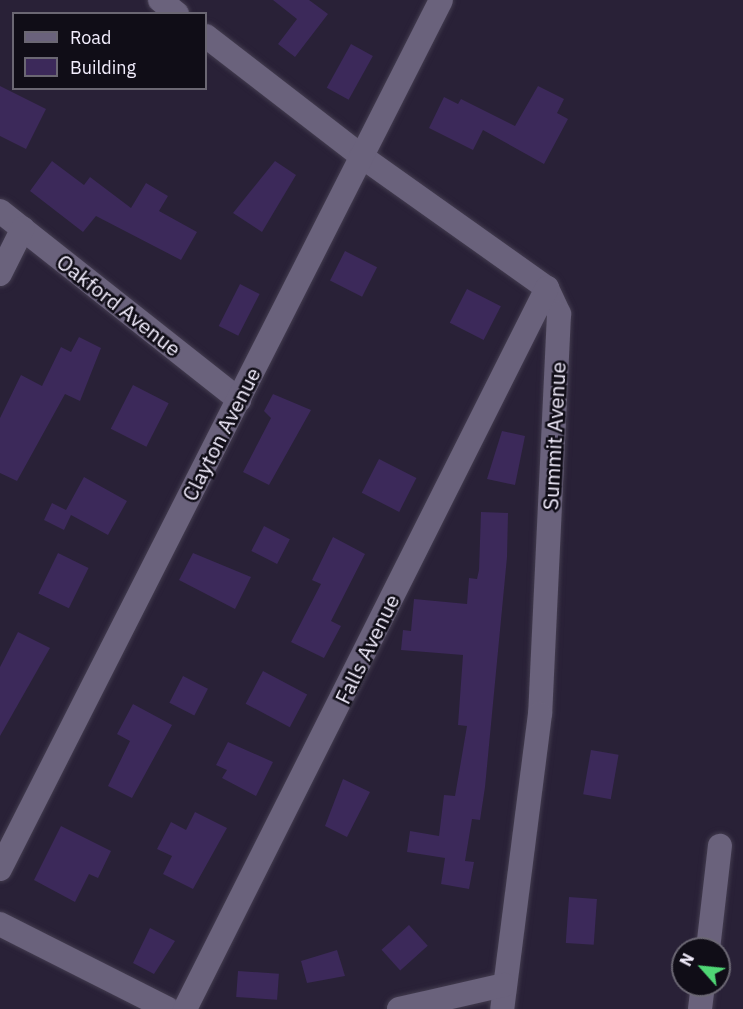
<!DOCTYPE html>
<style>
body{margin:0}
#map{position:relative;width:743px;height:1009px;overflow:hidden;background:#292137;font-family:"IBM Plex Sans",sans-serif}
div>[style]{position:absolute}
.building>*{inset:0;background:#3c295a;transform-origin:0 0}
.roads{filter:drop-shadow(0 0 2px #433c4f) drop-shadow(0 0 2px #433c4f)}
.minor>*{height:24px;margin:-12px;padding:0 12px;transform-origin:12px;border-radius:12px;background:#6a627c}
span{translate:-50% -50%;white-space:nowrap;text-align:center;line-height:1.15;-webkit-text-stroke:5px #100d17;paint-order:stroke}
.street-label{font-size:21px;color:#f3eefe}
.legend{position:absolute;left:12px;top:12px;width:195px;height:78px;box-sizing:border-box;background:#100d17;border:2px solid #6b6773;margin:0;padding:8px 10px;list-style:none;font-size:18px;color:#f3eefe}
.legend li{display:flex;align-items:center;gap:12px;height:30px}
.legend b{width:30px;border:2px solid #6b6773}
.north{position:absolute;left:671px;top:937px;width:60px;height:60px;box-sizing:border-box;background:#100d17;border:2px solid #6b6773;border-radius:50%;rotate:297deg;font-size:16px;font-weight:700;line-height:24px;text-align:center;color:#f3eefe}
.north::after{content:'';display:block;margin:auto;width:21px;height:27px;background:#4fd675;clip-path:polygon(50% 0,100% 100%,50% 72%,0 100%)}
</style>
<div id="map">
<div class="building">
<div style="clip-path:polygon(273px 0,309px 0,328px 14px,295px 57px,278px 44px,297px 19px)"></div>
<div style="left:351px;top:44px;width:25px;height:50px;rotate:29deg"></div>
<div style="clip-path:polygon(0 86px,46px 109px,26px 149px,0 136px)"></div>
<div style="clip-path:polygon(538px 86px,564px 99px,557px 113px,568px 119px,544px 164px,483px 130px,473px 150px,429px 128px,444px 97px,458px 104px,461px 99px,515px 126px)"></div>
<div style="clip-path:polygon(52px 161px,84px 185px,90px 177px,131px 208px,146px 183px,168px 196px,159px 211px,197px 232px,181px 260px,96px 216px,83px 232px,30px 191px)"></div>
<div style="clip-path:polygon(275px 161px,296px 175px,262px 232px,233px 213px)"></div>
<div style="left:345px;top:251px;width:36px;height:33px;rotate:27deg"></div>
<div style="left:240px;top:284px;width:22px;height:47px;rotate:27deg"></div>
<div style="left:467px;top:289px;width:38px;height:38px;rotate:27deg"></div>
<div style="clip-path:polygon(79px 337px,101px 348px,80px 401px,65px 394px,17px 481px,0 473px,0 418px,21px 375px,42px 386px,61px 347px,71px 352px)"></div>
<div style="left:133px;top:385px;width:40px;height:49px;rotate:27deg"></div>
<div style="clip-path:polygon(273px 394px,311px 410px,269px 485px,243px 472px,271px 418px,264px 411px)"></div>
<div style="clip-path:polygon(502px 431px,525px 436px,515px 485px,487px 479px)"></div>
<div style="left:379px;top:459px;width:42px;height:38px;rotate:27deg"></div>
<div style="clip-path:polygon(84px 477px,127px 501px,108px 535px,71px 515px,64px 530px,44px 520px,52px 503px,66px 510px)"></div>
<div style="clip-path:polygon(481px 512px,508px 513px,507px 557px,485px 787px,480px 820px,472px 819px,465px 861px,474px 862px,469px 889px,441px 884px,445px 858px,407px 852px,410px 831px,439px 836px,444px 795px,455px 796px,467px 726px,458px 725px,463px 655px,401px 650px,403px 630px,411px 631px,414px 599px,467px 604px,469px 578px,477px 579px,479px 570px)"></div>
<div style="left:264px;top:526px;width:29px;height:28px;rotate:27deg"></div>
<div style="clip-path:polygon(333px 537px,365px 554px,331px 621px,341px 626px,324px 658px,291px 642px,321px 584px,312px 580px)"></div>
<div style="left:58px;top:553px;width:34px;height:45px;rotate:26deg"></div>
<div style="clip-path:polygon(193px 553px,251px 577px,235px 609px,179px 580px)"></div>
<div style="clip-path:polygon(18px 632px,50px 648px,0 736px,0 667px)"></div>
<div style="left:263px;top:671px;width:50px;height:37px;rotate:28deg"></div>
<div style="left:183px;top:676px;width:28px;height:30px;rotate:27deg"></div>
<div style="clip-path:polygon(133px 704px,172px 725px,132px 798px,108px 786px,130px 741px,117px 734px)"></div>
<div style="clip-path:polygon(228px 742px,273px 762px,256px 796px,222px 778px,227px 770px,216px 765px)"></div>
<div style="left:591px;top:750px;width:28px;height:45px;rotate:10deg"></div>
<div style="clip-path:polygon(343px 779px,370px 792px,347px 837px,325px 826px)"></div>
<div style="clip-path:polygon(195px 812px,227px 828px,193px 889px,163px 874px,172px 856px,157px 849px,171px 822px,186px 830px)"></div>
<div style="clip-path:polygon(61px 826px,111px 851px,98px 878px,89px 874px,75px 902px,34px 880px)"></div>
<div style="left:569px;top:897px;width:28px;height:46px;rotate:4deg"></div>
<div style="left:409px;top:925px;width:28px;height:37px;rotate:48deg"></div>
<div style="clip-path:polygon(150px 928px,175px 941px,154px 974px,133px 963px)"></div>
<div style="clip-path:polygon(337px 950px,345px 976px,307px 983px,301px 961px)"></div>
<div style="left:238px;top:971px;width:41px;height:26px;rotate:4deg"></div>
</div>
<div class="roads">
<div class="minor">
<div style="left:160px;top:0;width:22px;rotate:39deg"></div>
<div style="left:206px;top:36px;width:196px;rotate:37.7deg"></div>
<div style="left:361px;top:156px;width:228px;rotate:35.4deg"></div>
<div style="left:547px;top:288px;width:29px;rotate:65deg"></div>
<div style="left:559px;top:314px;width:400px;rotate:92.7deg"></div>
<div style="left:540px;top:714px;width:297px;rotate:97.3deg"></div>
<div style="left:0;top:211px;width:305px;rotate:38.3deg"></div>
<div style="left:0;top:274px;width:51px;rotate:-63.4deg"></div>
<div style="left:0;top:869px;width:974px;rotate:-63.09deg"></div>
<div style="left:0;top:924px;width:188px;rotate:26.8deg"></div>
<div style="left:708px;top:949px;width:104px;rotate:-83.4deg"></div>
<div style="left:185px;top:1009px;width:807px;rotate:-63.34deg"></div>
<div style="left:399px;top:1009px;width:108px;rotate:-12.9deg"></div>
<div style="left:700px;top:1009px;width:24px;rotate:-83deg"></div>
</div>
</div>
<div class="street-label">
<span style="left:119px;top:305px;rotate:38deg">Oakford Avenue</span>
<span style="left:221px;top:434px;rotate:-63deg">Clayton Avenue</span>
<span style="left:554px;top:436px;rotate:-87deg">Summit Avenue</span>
<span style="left:367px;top:649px;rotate:-64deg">Falls Avenue</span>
</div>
<ul class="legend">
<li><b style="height:8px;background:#6a627c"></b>Road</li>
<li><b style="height:16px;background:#3c295a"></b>Building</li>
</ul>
<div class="north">N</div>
</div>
